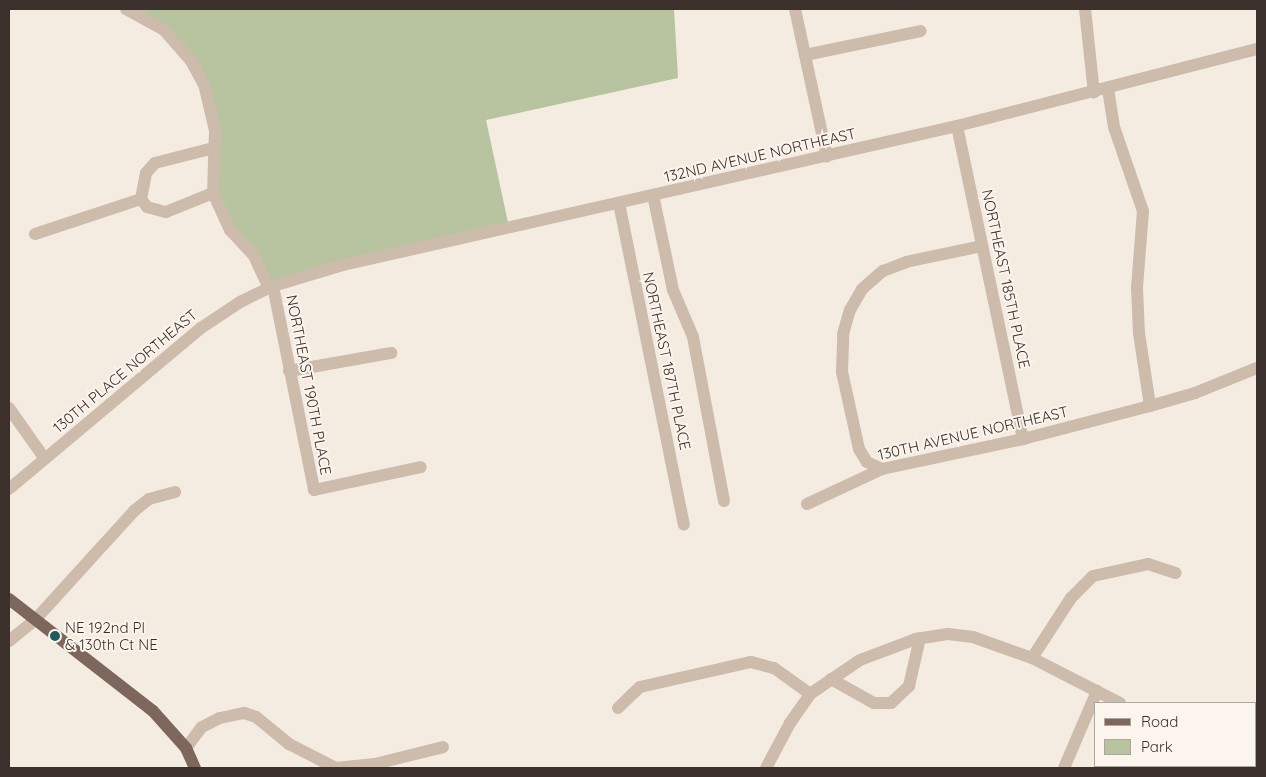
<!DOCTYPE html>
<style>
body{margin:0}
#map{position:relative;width:1266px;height:777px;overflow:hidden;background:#f4ebe1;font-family:Quicksand,sans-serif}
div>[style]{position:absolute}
.green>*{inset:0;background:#b8c4a0}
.minor>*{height:12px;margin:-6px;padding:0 6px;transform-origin:6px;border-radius:6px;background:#cdbbac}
.major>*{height:12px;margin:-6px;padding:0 6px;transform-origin:6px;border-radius:6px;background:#7d675c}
.dots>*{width:14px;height:14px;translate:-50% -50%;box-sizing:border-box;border:2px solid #fbf5ee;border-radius:50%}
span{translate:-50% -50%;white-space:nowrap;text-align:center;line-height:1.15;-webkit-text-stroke:4px #fbf5ee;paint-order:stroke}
.street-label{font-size:15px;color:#3b302b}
.poi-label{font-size:15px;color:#3b302b}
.left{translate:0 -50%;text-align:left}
.frame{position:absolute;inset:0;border:10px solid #3b302b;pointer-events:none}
.legend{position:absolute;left:1094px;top:702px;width:162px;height:65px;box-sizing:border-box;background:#fbf5ee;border:1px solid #aea6a0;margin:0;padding:6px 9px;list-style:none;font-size:15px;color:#3b302b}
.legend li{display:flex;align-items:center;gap:10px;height:25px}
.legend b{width:25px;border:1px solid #aea6a0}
</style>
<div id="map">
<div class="green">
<div style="clip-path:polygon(126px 9px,674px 9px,678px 78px,486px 120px,509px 227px,273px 286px,219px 211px,213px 111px,178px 44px)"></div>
</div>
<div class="minor">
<div style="left:126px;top:9px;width:43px;rotate:28.9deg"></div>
<div style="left:164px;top:30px;width:41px;rotate:48.9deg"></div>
<div style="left:191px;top:61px;width:26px;rotate:61deg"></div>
<div style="left:204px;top:84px;width:48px;rotate:76.8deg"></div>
<div style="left:215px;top:131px;width:62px;rotate:91.8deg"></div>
<div style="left:213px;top:193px;width:41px;rotate:65.3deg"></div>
<div style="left:230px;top:230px;width:35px;rotate:47deg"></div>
<div style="left:254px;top:256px;width:35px;rotate:65deg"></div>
<div style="left:795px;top:9px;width:151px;rotate:77.8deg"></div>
<div style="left:1085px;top:9px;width:84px;rotate:83.9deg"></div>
<div style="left:805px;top:55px;width:118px;rotate:-11.7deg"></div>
<div style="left:1108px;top:89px;width:38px;rotate:81deg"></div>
<div style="left:1114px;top:127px;width:89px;rotate:71deg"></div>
<div style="left:1143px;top:211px;width:77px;rotate:94.5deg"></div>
<div style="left:1137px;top:288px;width:45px;rotate:87.5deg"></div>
<div style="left:1139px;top:333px;width:74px;rotate:81.4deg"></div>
<div style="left:957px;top:126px;width:320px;rotate:78.1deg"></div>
<div style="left:653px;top:195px;width:97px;rotate:78.1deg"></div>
<div style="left:673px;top:290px;width:51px;rotate:66.9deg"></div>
<div style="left:693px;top:337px;width:167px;rotate:79.3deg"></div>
<div style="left:141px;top:199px;width:26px;rotate:-79deg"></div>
<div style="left:146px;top:173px;width:13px;rotate:-48deg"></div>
<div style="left:155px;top:163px;width:61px;rotate:-14.3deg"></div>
<div style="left:619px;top:203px;width:328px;rotate:78.6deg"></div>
<div style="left:35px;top:234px;width:112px;rotate:-18.3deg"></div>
<div style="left:141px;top:199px;width:10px;rotate:53deg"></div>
<div style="left:147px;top:207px;width:20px;rotate:15deg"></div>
<div style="left:166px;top:212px;width:51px;rotate:-22deg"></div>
<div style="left:273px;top:286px;width:208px;rotate:78.6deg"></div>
<div style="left:314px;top:490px;width:109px;rotate:-12.1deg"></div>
<div style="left:289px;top:371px;width:104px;rotate:-10deg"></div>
<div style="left:9px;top:408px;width:62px;rotate:54.8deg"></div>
<div style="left:882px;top:469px;width:17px;rotate:-155deg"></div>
<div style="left:867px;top:462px;width:15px;rotate:-122deg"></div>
<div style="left:859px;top:449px;width:79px;rotate:-102.4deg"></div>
<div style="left:842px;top:372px;width:38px;rotate:-88deg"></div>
<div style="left:843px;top:334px;width:25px;rotate:-74deg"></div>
<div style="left:850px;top:310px;width:24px;rotate:-60deg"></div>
<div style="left:862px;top:289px;width:28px;rotate:-41deg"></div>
<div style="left:883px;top:271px;width:25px;rotate:-21deg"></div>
<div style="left:906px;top:262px;width:78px;rotate:-11.9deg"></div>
<div style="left:9px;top:489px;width:251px;rotate:-40deg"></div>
<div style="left:201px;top:328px;width:47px;rotate:-33.7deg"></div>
<div style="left:240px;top:302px;width:37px;rotate:-26deg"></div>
<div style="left:273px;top:286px;width:73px;rotate:-16.7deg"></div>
<div style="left:343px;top:265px;width:630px;rotate:-12.76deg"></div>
<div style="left:957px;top:126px;width:310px;rotate:-14.4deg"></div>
<div style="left:807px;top:504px;width:83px;rotate:-25deg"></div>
<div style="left:882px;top:469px;width:144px;rotate:-12deg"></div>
<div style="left:1023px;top:439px;width:131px;rotate:-14.6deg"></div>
<div style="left:1150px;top:406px;width:47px;rotate:-16.1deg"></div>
<div style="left:1195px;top:393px;width:67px;rotate:-22deg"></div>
<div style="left:9px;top:641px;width:32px;rotate:-39deg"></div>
<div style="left:34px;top:621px;width:149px;rotate:-47.7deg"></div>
<div style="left:134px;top:511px;width:19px;rotate:-39deg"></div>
<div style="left:149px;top:499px;width:27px;rotate:-15deg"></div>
<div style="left:1032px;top:658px;width:72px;rotate:-57deg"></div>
<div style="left:1071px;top:598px;width:31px;rotate:-45deg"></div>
<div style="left:1093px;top:576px;width:56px;rotate:-12.3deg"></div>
<div style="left:1148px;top:564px;width:29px;rotate:18deg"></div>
<div style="left:831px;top:679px;width:49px;rotate:29.2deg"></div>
<div style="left:874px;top:703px;width:17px"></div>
<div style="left:891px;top:703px;width:25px;rotate:-43deg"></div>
<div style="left:909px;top:686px;width:49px;rotate:-77.1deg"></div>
<div style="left:618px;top:708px;width:30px;rotate:-44deg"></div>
<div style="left:640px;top:687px;width:114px;rotate:-12.7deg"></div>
<div style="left:751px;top:662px;width:24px;rotate:15deg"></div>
<div style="left:774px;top:668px;width:44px;rotate:35.8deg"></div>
<div style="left:186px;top:748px;width:26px;rotate:-53deg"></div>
<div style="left:202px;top:727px;width:20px;rotate:-27deg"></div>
<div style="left:220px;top:718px;width:25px;rotate:-12deg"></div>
<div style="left:244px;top:713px;width:13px;rotate:18deg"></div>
<div style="left:256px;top:717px;width:43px;rotate:39.3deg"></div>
<div style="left:289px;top:744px;width:53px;rotate:27.1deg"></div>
<div style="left:336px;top:768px;width:39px;rotate:-6deg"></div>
<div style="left:375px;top:764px;width:70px;rotate:-14deg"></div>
<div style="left:1250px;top:766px;width:7px;rotate:16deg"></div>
<div style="left:766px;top:768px;width:51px;rotate:-61.9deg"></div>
<div style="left:790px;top:723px;width:35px;rotate:-55deg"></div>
<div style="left:810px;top:694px;width:60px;rotate:-34.2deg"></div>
<div style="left:860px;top:660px;width:60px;rotate:-20.6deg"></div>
<div style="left:916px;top:639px;width:32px;rotate:-9deg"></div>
<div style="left:948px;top:634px;width:25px;rotate:7deg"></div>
<div style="left:973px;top:637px;width:63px;rotate:19.6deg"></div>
<div style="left:1032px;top:658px;width:99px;rotate:27.1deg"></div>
<div style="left:1064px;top:768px;width:84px;rotate:-66.8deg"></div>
</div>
<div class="major">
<div style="left:9px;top:599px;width:182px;rotate:37.9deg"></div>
<div style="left:153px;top:711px;width:50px;rotate:48.3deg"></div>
<div style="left:186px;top:748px;width:22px;rotate:66deg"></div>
</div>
<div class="dots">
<div style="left:55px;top:636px;background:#1f5a5e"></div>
</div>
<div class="street-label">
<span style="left:760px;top:155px;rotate:-13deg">132ND AVENUE NORTHEAST</span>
<span style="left:1006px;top:279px;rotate:78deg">NORTHEAST 185TH PLACE</span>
<span style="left:667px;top:361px;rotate:78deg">NORTHEAST 187TH PLACE</span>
<span style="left:125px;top:371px;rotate:-40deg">130TH PLACE NORTHEAST</span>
<span style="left:309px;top:385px;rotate:79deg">NORTHEAST 190TH PLACE</span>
<span style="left:973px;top:433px;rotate:-13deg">130TH AVENUE NORTHEAST</span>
</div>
<div class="poi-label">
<span class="left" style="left:65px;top:636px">NE 192nd Pl<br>&amp; 130th Ct NE</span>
</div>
<div class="frame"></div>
<ul class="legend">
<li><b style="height:6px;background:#7d675c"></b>Road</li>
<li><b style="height:14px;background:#b8c4a0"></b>Park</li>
</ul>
</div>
